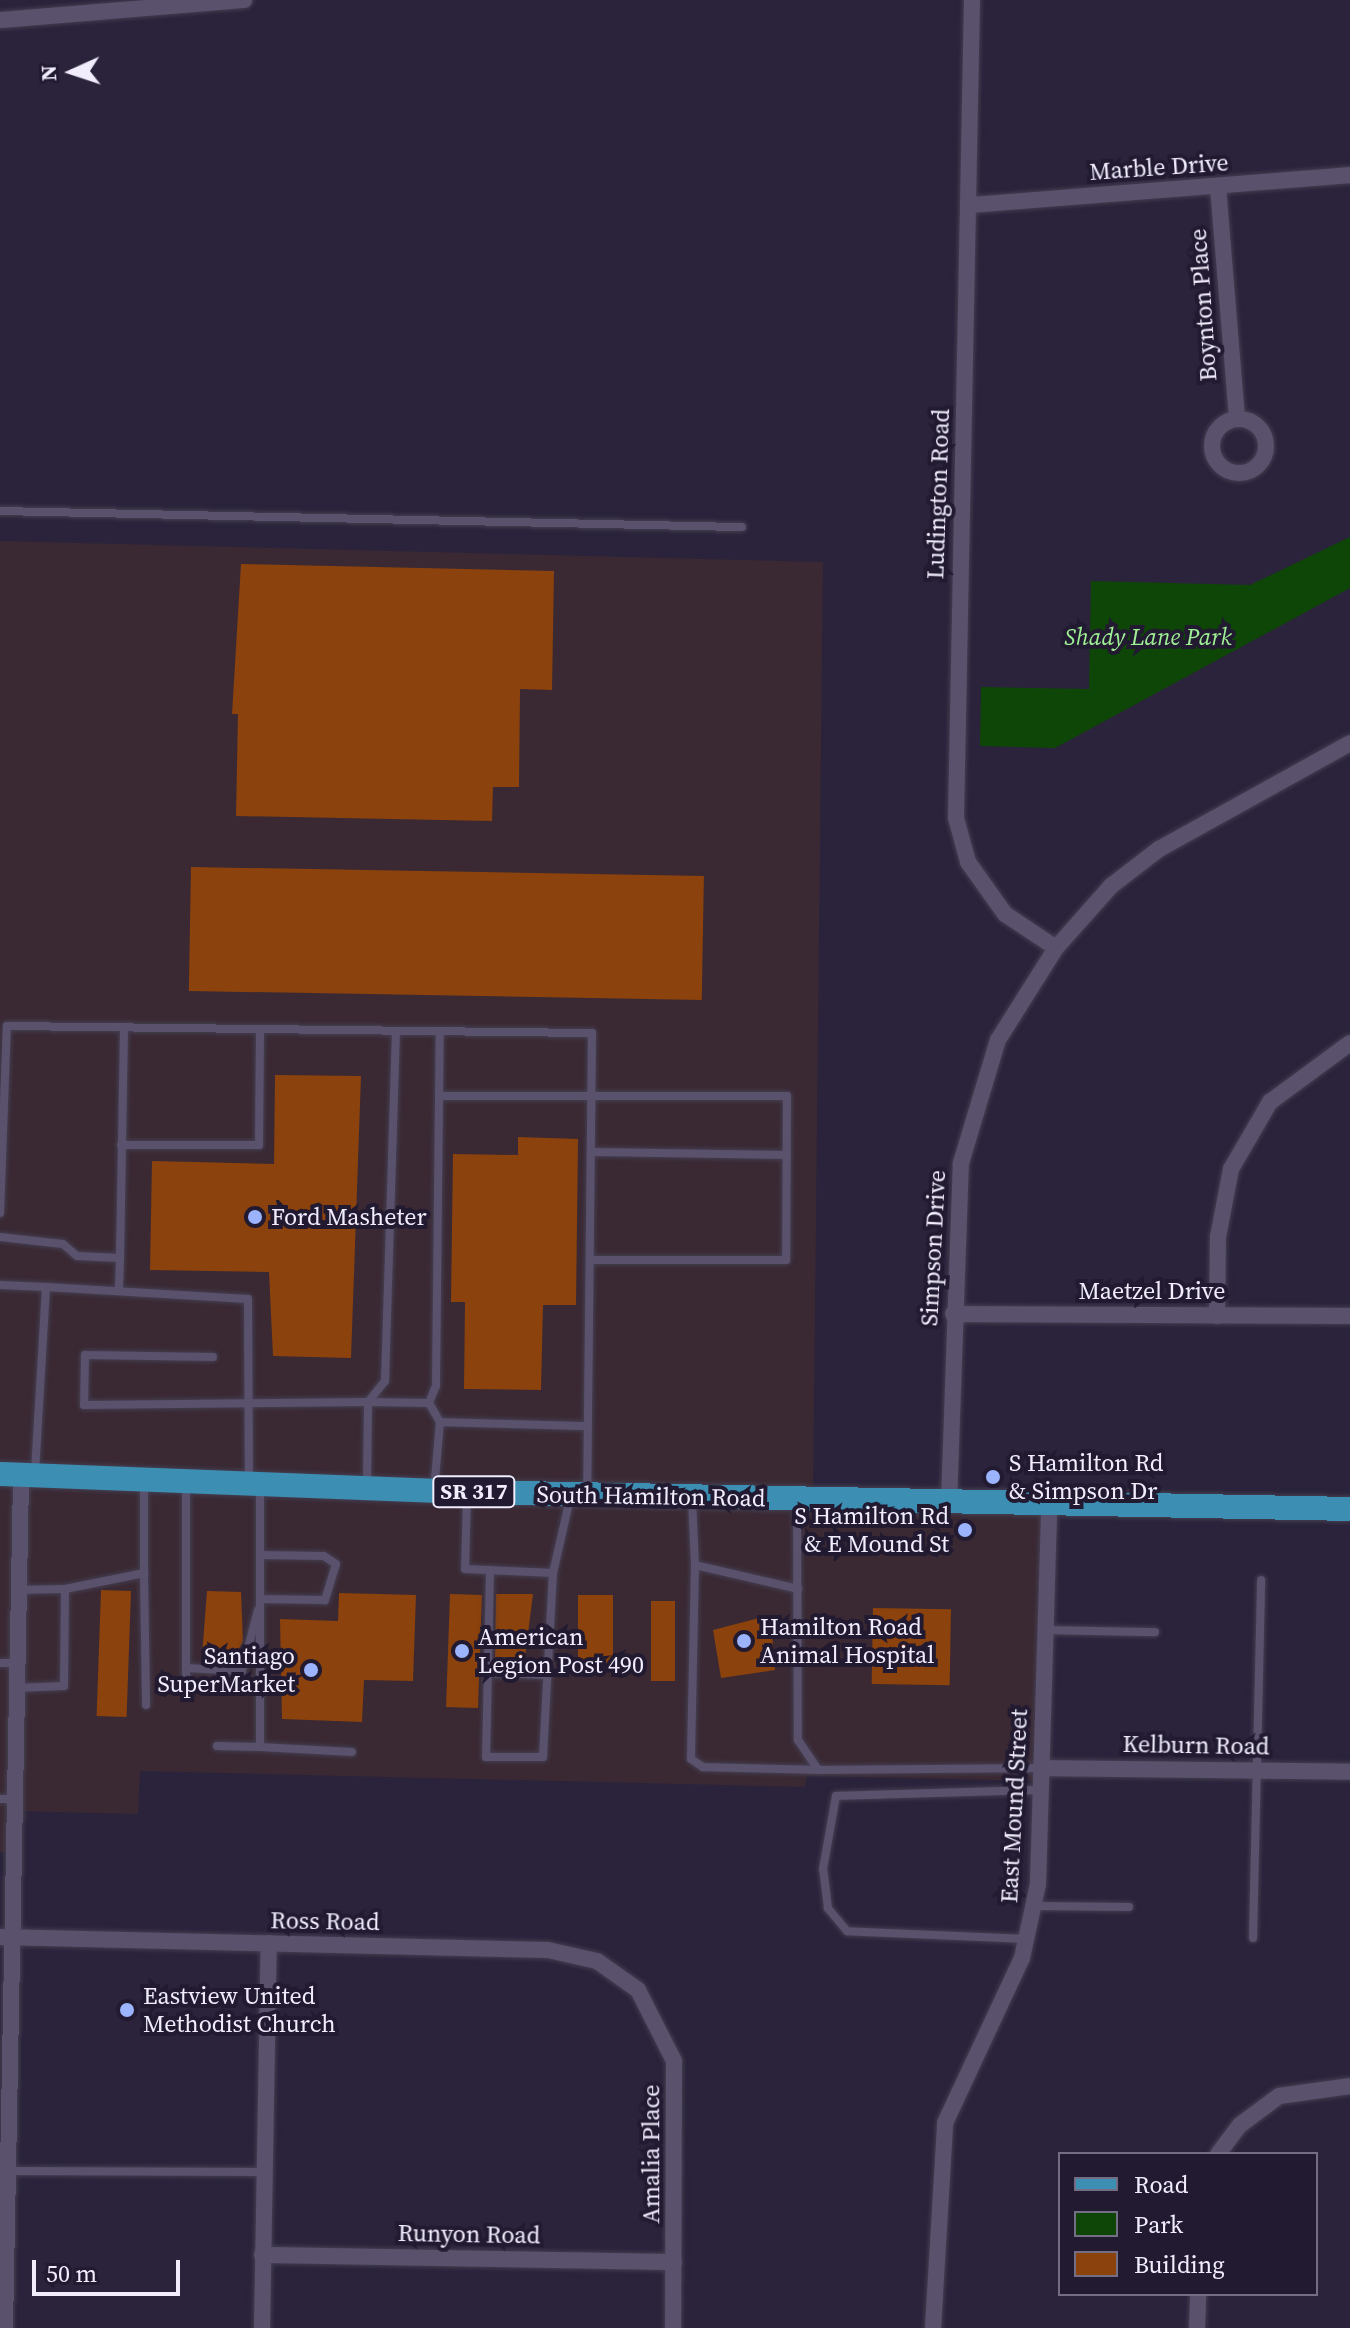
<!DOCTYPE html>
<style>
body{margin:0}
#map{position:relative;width:1350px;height:2328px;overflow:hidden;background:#2a233b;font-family:"Source Serif 4",serif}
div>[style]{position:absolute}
.commercial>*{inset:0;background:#3a2933}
.green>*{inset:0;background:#0e4607}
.building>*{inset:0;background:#8b420c;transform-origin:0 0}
.roads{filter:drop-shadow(0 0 2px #443e51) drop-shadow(0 0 2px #443e51)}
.service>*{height:8px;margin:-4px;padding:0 4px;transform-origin:4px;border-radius:4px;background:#5a526d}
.minor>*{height:16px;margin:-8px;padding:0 8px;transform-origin:8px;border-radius:8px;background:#5a526d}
.minor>.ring{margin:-8px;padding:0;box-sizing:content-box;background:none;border:16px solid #5a526d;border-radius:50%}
.primary>*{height:24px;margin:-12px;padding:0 12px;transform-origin:12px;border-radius:12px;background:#3d8eb3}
.dots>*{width:22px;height:22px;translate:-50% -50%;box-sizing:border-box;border:4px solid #211a31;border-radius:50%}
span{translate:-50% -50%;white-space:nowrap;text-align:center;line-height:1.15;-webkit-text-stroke:8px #211a31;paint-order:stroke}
.shield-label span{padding:2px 6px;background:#211a31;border:2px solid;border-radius:6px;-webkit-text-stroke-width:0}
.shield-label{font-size:22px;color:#f1edfd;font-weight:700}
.street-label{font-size:24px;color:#f1edfd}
.park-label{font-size:24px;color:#9fef94;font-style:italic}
.poi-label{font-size:24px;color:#f1edfd}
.left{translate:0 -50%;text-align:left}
.right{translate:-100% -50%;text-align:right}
.legend{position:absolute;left:1058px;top:2152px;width:260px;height:144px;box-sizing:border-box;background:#211a31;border:2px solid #746e83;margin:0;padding:10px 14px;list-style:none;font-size:24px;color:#f1edfd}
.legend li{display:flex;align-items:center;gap:16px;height:40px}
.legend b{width:40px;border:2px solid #746e83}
.north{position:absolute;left:32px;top:32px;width:80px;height:80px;-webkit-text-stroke:6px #211a31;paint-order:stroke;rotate:267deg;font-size:22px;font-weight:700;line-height:32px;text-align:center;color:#f1edfd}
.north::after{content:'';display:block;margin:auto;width:28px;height:36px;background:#f1edfd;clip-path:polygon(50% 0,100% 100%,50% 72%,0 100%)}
.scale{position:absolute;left:32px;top:2260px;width:148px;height:36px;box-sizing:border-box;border:4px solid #f1edfd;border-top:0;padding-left:10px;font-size:24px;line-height:28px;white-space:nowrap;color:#f1edfd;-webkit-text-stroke:6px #211a31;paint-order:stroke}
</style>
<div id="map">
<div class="commercial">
<div style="clip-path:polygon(0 541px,823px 562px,813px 1500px,1048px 1507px,1041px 1781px,807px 1776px,805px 1787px,140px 1771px,138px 1814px,18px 1811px,19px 1852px,0 1852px)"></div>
</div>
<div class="green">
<div style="clip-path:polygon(1350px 537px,1350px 588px,1055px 748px,980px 746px,981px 687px,1089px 689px,1091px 581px,1250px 585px)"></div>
</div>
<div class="building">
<div style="clip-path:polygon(241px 564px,554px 571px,552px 690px,520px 689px,519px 787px,493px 787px,492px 821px,236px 816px,238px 714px,232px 714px)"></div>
<div style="left:191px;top:867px;width:513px;height:124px;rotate:1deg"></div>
<div style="clip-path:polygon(275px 1075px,361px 1076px,351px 1358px,273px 1356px,269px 1272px,150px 1270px,152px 1161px,274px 1164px)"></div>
<div style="clip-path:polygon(518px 1137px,578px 1139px,576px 1305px,543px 1305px,541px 1390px,464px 1389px,465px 1302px,451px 1302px,453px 1154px,518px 1155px)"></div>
<div style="left:101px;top:1590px;width:30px;height:126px;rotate:2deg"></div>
<div style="clip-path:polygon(207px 1591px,241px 1592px,243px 1641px,232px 1663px,202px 1656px)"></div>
<div style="clip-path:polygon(339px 1593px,416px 1595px,413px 1681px,364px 1680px,362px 1722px,282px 1719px,280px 1619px,338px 1621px)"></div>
<div style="left:450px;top:1594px;width:32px;height:113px;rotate:2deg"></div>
<div style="clip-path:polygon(496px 1594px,533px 1594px,525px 1657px,495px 1657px)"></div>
<div style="left:578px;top:1595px;width:35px;height:71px"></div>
<div style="left:651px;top:1601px;width:24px;height:80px"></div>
<div style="left:873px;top:1608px;width:78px;height:76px;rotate:1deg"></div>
<div style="clip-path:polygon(763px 1617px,771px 1621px,775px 1670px,721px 1678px,713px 1630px)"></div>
</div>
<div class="roads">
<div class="service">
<div style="left:0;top:511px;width:742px;rotate:1.24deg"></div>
<div style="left:439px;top:1096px;width:348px"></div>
<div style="left:787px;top:1096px;width:164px;rotate:90.3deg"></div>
<div style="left:786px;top:1260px;width:196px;rotate:180deg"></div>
<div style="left:121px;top:1145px;width:138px"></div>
<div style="left:259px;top:1145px;width:114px;rotate:-89.5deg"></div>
<div style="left:591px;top:1152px;width:196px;rotate:0.9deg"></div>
<div style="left:0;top:1213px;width:187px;rotate:-87.9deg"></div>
<div style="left:7px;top:1026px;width:585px;rotate:0.69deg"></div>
<div style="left:592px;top:1033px;width:459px;rotate:90.6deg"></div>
<div style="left:0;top:1237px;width:63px;rotate:6.3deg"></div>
<div style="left:63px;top:1244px;width:18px;rotate:41deg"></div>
<div style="left:77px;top:1256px;width:43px;rotate:2.7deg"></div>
<div style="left:120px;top:1258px;width:33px;rotate:92deg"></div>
<div style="left:120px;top:1258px;width:228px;rotate:-89deg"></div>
<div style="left:0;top:1285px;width:46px;rotate:2.5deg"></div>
<div style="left:46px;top:1287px;width:185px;rotate:93.4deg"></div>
<div style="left:46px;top:1287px;width:202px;rotate:3.4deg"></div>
<div style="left:248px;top:1299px;width:181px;rotate:89.7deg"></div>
<div style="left:213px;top:1357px;width:128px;rotate:-179.1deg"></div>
<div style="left:85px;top:1355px;width:50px;rotate:91.1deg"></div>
<div style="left:84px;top:1405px;width:284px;rotate:-0.6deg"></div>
<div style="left:368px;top:1402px;width:82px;rotate:90.7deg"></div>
<div style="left:368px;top:1402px;width:27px;rotate:-51deg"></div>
<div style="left:385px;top:1381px;width:349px;rotate:-88.2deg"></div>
<div style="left:368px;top:1402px;width:61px;rotate:0.9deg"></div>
<div style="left:429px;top:1403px;width:22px;rotate:60deg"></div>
<div style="left:429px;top:1403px;width:18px;rotate:-68deg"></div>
<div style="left:436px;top:1386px;width:354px;rotate:-89.4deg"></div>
<div style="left:186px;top:1484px;width:202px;rotate:90deg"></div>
<div style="left:186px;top:1686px;width:74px;rotate:-1.5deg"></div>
<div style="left:260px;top:1486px;width:261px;rotate:90deg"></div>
<div style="left:260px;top:1747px;width:92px;rotate:3.1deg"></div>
<div style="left:434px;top:1490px;width:68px;rotate:-85deg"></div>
<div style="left:440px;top:1422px;width:147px;rotate:1.6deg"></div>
<div style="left:467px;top:1495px;width:74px;rotate:91.5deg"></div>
<div style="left:465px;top:1569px;width:88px;rotate:2.6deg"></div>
<div style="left:553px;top:1573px;width:76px;rotate:-77.1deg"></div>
<div style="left:692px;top:1499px;width:66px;rotate:87.4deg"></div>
<div style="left:695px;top:1565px;width:106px;rotate:13.1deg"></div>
<div style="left:797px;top:1500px;width:240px;rotate:89.8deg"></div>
<div style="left:798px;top:1740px;width:36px;rotate:56deg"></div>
<div style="left:818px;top:1770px;width:223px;rotate:-0.5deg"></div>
<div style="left:260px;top:1555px;width:64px;rotate:0.9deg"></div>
<div style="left:324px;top:1556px;width:14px;rotate:34deg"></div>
<div style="left:336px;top:1564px;width:38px;rotate:107deg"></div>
<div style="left:325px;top:1600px;width:65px;rotate:-179.1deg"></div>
<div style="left:695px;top:1565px;width:194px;rotate:91.2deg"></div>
<div style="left:691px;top:1759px;width:14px;rotate:34deg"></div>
<div style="left:703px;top:1767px;width:115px;rotate:1.5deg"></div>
<div style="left:490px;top:1570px;width:187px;rotate:91.2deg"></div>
<div style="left:486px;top:1757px;width:57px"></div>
<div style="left:543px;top:1757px;width:184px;rotate:-86.9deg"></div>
<div style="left:144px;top:1573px;width:132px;rotate:89.1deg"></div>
<div style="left:17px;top:1590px;width:48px;rotate:-1.2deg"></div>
<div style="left:1046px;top:1630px;width:109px;rotate:1.1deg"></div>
<div style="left:0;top:1663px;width:15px"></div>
<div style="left:186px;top:1668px;width:56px;rotate:3.1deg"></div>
<div style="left:242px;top:1671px;width:63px;rotate:-75.3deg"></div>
<div style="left:488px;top:1673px;width:59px;rotate:1.9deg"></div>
<div style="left:15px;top:1688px;width:49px;rotate:-2.3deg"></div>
<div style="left:64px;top:1686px;width:97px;rotate:-89.4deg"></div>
<div style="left:65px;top:1589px;width:81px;rotate:-11.4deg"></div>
<div style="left:144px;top:1573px;width:91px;rotate:-90deg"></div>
<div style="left:217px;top:1746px;width:43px;rotate:1.3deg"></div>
<div style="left:0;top:1799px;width:14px"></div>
<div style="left:1035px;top:1906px;width:94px;rotate:0.6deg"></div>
<div style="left:1253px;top:1938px;width:358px;rotate:-88.7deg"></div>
<div style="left:1027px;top:1939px;width:180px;rotate:-177.5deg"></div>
<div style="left:847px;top:1931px;width:30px;rotate:-130deg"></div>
<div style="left:828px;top:1908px;width:39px;rotate:-97deg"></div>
<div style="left:823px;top:1869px;width:74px;rotate:-79.9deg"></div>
<div style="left:836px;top:1796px;width:205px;rotate:-1.7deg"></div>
<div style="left:9px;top:2171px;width:255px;rotate:0.2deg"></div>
</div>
<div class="minor">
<div style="left:972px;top:0;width:818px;rotate:91.12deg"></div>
<div style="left:956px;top:818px;width:46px;rotate:74.7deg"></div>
<div style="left:968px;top:862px;width:64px;rotate:54.6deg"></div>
<div style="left:1005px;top:914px;width:61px;rotate:33.7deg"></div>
<div style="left:0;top:20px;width:245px;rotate:-4.7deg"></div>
<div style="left:1218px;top:187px;width:233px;rotate:85.3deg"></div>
<div style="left:971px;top:205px;width:380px;rotate:-4.5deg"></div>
<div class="ring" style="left:1212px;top:419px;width:38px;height:38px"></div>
<div style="left:953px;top:1314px;width:397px;rotate:0.3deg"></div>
<div style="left:1217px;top:1316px;width:79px;rotate:-89.3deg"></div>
<div style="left:1218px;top:1237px;width:69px;rotate:-79.2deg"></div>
<div style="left:1231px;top:1169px;width:78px;rotate:-59.8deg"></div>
<div style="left:1270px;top:1102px;width:99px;rotate:-36.4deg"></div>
<div style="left:949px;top:1503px;width:340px;rotate:-88deg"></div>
<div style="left:961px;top:1163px;width:128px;rotate:-73.3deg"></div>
<div style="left:998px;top:1040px;width:109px;rotate:-57.8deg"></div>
<div style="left:1056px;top:948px;width:83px;rotate:-48.4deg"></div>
<div style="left:1111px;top:886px;width:61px;rotate:-37.6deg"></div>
<div style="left:1159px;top:849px;width:218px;rotate:-29deg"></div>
<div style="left:1041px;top:1768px;width:309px;rotate:0.7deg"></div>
<div style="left:0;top:1937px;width:548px;rotate:1.36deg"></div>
<div style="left:548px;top:1950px;width:50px;rotate:12.7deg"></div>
<div style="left:597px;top:1961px;width:50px;rotate:35.3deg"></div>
<div style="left:638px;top:1990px;width:80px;rotate:63.1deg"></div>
<div style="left:674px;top:2061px;width:267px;rotate:90.2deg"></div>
<div style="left:1218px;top:2154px;width:36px;rotate:-53deg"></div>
<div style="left:1240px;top:2125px;width:49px;rotate:-36.6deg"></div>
<div style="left:1279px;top:2096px;width:72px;rotate:-8deg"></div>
<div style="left:262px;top:2255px;width:412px;rotate:1deg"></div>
<div style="left:5px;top:2328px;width:852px;rotate:-88.92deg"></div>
<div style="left:262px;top:2328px;width:385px;rotate:-89deg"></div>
<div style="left:933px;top:2328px;width:205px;rotate:-86.6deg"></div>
<div style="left:945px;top:2123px;width:182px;rotate:-65deg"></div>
<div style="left:1022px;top:1958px;width:76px;rotate:-77.8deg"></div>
<div style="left:1038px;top:1884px;width:378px;rotate:-88.3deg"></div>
<div style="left:1197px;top:2328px;width:34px;rotate:-88deg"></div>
</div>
<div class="primary">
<div style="left:0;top:1474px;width:467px;rotate:2.2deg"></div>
<div style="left:467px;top:1492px;width:883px;rotate:1.1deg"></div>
</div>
</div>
<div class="dots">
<div style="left:255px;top:1217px;background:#9cb4fd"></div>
<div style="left:993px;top:1477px;background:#9cb4fd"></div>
<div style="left:965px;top:1530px;background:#9cb4fd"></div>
<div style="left:744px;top:1641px;background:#9cb4fd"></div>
<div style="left:462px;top:1651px;background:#9cb4fd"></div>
<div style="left:311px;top:1670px;background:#9cb4fd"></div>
<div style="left:127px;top:2010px;background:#9cb4fd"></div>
</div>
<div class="shield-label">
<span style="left:474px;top:1492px">SR 317</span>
</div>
<div class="street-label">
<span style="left:1159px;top:167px;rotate:-4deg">Marble Drive</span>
<span style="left:1203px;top:305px;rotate:-94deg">Boynton Place</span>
<span style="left:938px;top:494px;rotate:-88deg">Ludington Road</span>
<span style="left:933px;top:1248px;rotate:-87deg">Simpson Drive</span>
<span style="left:1152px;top:1291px">Maetzel Drive</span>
<span style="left:651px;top:1496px;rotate:1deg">South Hamilton Road</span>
<span style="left:1196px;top:1745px;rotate:1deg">Kelburn Road</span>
<span style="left:1014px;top:1806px;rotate:-87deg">East Mound Street</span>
<span style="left:325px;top:1921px;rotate:1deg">Ross Road</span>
<span style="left:651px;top:2154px;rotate:-90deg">Amalia Place</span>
<span style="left:469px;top:2234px;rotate:1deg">Runyon Road</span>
</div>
<div class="park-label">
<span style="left:1148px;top:637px">Shady Lane Park</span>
</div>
<div class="poi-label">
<span class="left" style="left:271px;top:1217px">Ford Masheter</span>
<span class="left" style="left:1009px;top:1477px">S Hamilton Rd<br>&amp; Simpson Dr</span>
<span class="right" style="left:949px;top:1530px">S Hamilton Rd<br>&amp; E Mound St</span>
<span class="left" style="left:760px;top:1641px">Hamilton Road<br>Animal Hospital</span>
<span class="left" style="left:478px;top:1651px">American<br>Legion Post 490</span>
<span class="right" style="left:295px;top:1670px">Santiago<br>SuperMarket</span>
<span class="left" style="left:143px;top:2010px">Eastview United<br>Methodist Church</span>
</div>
<ul class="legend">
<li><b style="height:10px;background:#3d8eb3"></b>Road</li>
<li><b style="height:22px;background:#0e4607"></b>Park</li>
<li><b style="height:22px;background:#8b420c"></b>Building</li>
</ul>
<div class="north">N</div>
<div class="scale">50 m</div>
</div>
